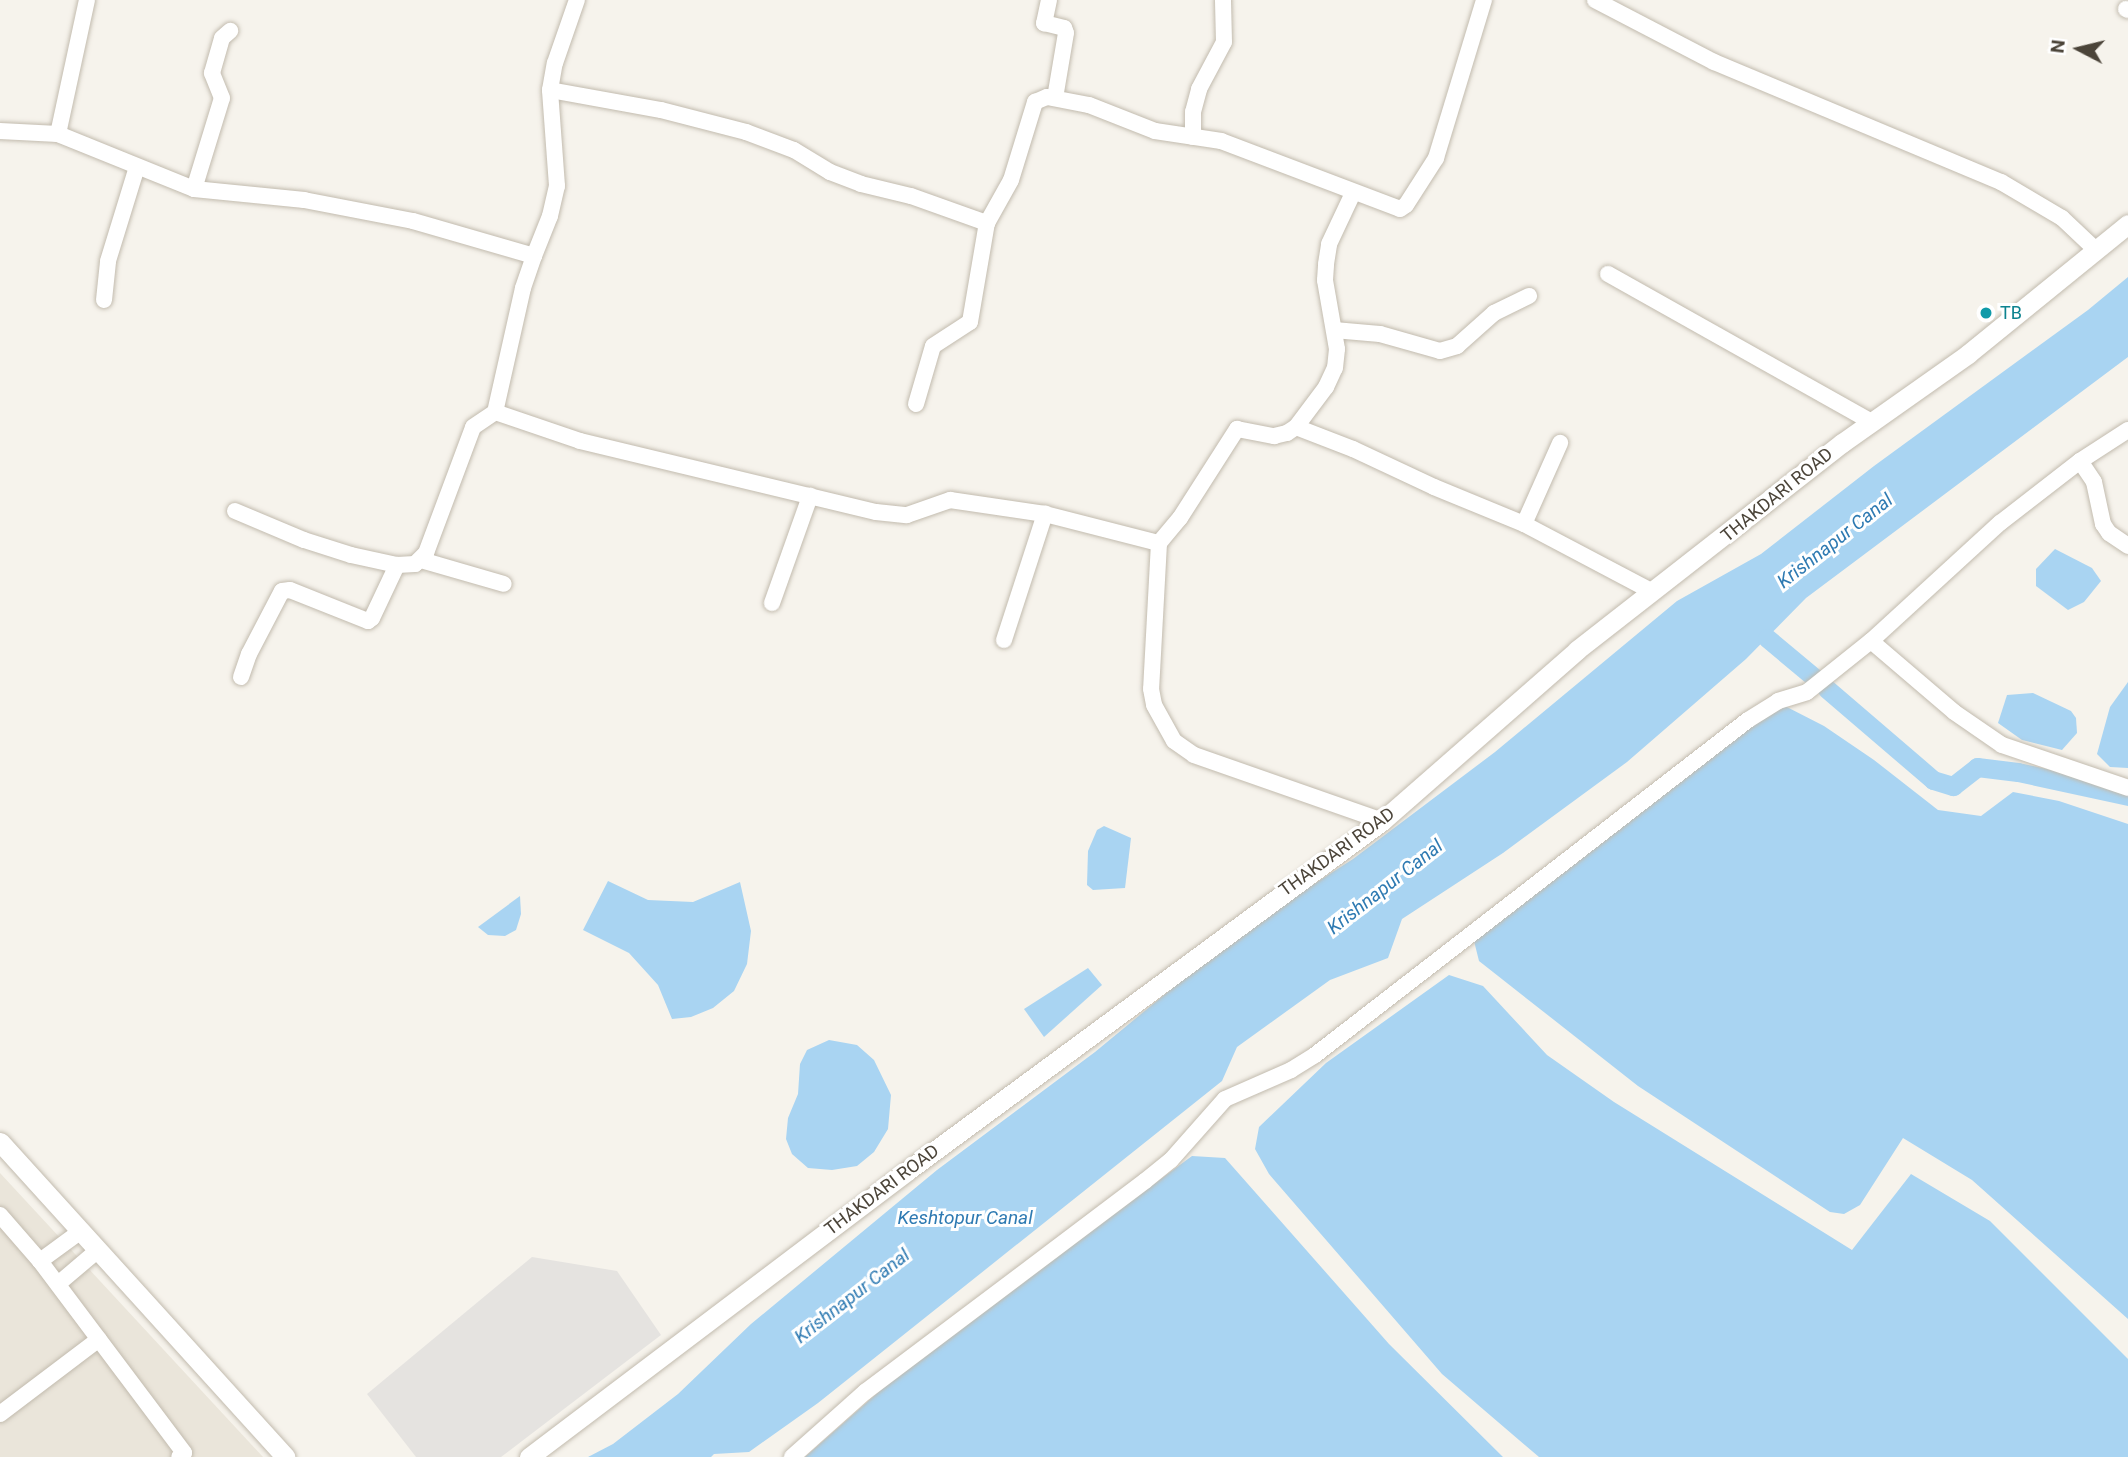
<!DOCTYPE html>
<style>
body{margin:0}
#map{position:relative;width:2128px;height:1457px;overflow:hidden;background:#f6f3ec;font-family:Roboto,sans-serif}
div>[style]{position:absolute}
.residential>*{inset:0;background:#eae5da}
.parking>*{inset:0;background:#e5e3e0}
.water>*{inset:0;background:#a9d4f2}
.canal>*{height:19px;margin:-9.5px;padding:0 9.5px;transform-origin:9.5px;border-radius:9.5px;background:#a9d4f2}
.roads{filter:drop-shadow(0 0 2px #c2bbae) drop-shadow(0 0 2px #c2bbae)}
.minor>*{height:16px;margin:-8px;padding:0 8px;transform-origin:8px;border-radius:8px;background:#fff}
.tertiary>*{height:19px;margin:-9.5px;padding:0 9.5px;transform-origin:9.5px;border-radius:9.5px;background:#fff}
.dots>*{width:19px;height:19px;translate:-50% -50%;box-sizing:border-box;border:4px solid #fff;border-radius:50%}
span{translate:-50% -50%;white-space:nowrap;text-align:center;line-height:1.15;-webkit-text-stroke:6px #fff;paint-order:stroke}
.culture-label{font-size:18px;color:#0d838f}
.left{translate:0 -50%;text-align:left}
.street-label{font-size:18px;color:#4b4439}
.water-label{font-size:19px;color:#2e7ab2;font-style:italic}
.north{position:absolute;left:2044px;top:14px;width:70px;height:70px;-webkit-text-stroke:5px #fff;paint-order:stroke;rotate:277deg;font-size:19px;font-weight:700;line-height:28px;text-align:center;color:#4b4439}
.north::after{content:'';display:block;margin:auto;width:24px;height:32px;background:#4b4439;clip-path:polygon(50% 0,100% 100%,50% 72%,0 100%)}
</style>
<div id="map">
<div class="residential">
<div style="clip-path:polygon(0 1173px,263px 1457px,0 1457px)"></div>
</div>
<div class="parking">
<div style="clip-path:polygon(532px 1257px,617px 1271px,661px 1335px,501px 1457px,416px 1457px,367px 1394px)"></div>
</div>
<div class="water">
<div style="clip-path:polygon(2128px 277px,2128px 357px,1806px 598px,1746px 659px,1627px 762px,1503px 853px,1402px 919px,1388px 958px,1330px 980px,1237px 1047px,1222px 1081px,818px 1403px,749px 1452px,714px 1454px,711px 1457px,588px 1457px,613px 1444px,678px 1394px,751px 1324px,937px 1170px,1095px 1052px,1244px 929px,1353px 859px,1495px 752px,1677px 601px,1761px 554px,1874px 466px,2088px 310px)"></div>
<div style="clip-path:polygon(2055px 549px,2092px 568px,2101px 581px,2084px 602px,2068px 610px,2036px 586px,2036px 569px)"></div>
<div style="clip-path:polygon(2128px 682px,2128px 768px,2110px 767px,2097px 754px,2110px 707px)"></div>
<div style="clip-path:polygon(2033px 693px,2071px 711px,2076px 718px,2077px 733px,2062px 750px,2022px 740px,1998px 723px,2007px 695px)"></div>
<div style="clip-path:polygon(1781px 704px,1824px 726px,1874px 760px,1938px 810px,1981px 816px,2013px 792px,2059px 801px,2128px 824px,2128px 1319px,1972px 1180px,1903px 1138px,1860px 1205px,1844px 1214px,1830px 1212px,1638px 1086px,1479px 961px,1474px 941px,1674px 782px)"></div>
<div style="clip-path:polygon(1104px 826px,1131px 838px,1125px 888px,1093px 890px,1087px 885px,1088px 851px,1097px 830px)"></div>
<div style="clip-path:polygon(608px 881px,648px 900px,693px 902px,740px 882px,751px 931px,747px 964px,734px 991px,713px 1008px,691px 1017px,672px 1019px,658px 985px,629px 953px,583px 930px)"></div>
<div style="clip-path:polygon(520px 896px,521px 914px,516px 930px,505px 936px,488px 935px,478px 927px)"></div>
<div style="clip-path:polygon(1088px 968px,1102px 985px,1044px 1037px,1024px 1009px)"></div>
<div style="clip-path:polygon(1449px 975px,1483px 986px,1547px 1055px,1614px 1102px,1852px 1250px,1911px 1174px,1990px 1221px,2128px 1359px,2128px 1457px,1539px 1457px,1442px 1374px,1269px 1174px,1255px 1149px,1259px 1127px,1326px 1063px)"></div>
<div style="clip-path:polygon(829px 1040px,857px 1045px,874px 1060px,891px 1095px,888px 1129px,874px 1152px,857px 1166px,832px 1170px,808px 1168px,792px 1154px,786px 1139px,788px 1118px,798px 1094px,800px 1064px,807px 1050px)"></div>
<div style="clip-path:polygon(1192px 1156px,1225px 1158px,1389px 1344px,1503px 1457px,805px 1457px,908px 1366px)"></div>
</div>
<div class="canal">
<div style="left:1767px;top:638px;width:64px;rotate:39.9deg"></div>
<div style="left:1827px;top:689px;width:140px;rotate:40.6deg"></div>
<div style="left:1933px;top:780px;width:21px;rotate:17deg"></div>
<div style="left:1953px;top:786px;width:31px;rotate:-38deg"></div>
<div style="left:1977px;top:767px;width:41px;rotate:7deg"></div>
<div style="left:2018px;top:772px;width:113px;rotate:12.3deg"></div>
</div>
<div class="roads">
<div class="minor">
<div style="left:1049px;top:0;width:24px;rotate:102deg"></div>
<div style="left:1044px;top:23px;width:21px;rotate:14deg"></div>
<div style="left:1064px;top:28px;width:5px;rotate:68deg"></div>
<div style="left:1066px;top:33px;width:66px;rotate:99.6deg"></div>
<div style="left:1595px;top:0;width:134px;rotate:27.5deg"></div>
<div style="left:1714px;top:62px;width:311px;rotate:22.7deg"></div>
<div style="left:2001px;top:182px;width:71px;rotate:30.5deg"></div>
<div style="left:2062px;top:218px;width:47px;rotate:43.3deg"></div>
<div style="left:2126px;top:9px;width:2px;rotate:27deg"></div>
<div style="left:550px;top:90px;width:113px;rotate:10.2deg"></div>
<div style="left:661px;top:110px;width:88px;rotate:14.5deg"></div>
<div style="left:746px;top:132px;width:51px;rotate:20.6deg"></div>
<div style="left:794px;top:150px;width:42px;rotate:31.4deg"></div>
<div style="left:830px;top:172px;width:33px;rotate:21deg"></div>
<div style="left:861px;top:184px;width:51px;rotate:13.5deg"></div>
<div style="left:911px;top:196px;width:81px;rotate:19.6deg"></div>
<div style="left:987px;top:223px;width:49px;rotate:-60.8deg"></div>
<div style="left:1011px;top:180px;width:82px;rotate:-72.9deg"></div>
<div style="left:1035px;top:102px;width:13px;rotate:-23deg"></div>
<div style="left:1047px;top:97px;width:43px;rotate:10.8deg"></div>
<div style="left:1089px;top:105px;width:71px;rotate:21.5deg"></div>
<div style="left:1155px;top:131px;width:67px;rotate:8.6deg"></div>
<div style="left:1221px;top:141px;width:191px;rotate:20.8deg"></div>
<div style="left:1400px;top:209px;width:7px;rotate:-34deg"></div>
<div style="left:1406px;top:205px;width:56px;rotate:-57.4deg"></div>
<div style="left:1436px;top:158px;width:165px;rotate:-73.1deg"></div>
<div style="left:0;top:131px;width:58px;rotate:3deg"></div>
<div style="left:58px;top:134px;width:147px;rotate:22deg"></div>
<div style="left:194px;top:189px;width:111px;rotate:5.7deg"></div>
<div style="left:304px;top:200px;width:111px;rotate:10.9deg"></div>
<div style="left:413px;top:221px;width:126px;rotate:16.1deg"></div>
<div style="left:534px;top:256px;width:43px;rotate:-68.2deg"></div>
<div style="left:550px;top:216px;width:31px;rotate:-77deg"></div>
<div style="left:557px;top:186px;width:96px;rotate:-94.2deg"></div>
<div style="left:550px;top:90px;width:27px;rotate:-80deg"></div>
<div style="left:555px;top:63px;width:67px;rotate:-70.8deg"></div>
<div style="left:58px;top:134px;width:137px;rotate:-77.8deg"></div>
<div style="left:1193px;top:137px;width:25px;rotate:-90deg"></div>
<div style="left:1193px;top:112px;width:24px;rotate:-75deg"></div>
<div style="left:1199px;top:89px;width:53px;rotate:-62deg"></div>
<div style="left:1224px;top:42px;width:42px;rotate:-91.4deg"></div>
<div style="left:194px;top:189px;width:95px;rotate:-72.9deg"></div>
<div style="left:222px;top:98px;width:27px;rotate:-112deg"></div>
<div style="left:212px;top:73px;width:36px;rotate:-74deg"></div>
<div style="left:222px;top:38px;width:11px;rotate:-41deg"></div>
<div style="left:534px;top:256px;width:34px;rotate:109deg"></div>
<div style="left:523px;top:288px;width:127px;rotate:102.7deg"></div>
<div style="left:495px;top:412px;width:90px;rotate:18.8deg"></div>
<div style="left:580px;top:441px;width:304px;rotate:13.5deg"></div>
<div style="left:876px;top:512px;width:31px;rotate:6deg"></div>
<div style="left:907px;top:515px;width:46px;rotate:-19.2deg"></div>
<div style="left:950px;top:500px;width:96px;rotate:8.4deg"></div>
<div style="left:1045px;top:514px;width:118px;rotate:14.3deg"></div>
<div style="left:1159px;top:543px;width:33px;rotate:-50deg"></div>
<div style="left:1180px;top:518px;width:106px;rotate:-57.4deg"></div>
<div style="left:1237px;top:429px;width:38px;rotate:11deg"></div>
<div style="left:1274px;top:436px;width:13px;rotate:-13deg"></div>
<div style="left:1287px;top:433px;width:11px;rotate:-34deg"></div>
<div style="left:1296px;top:427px;width:50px;rotate:-53.1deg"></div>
<div style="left:1326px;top:387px;width:21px;rotate:-65deg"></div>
<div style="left:1335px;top:368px;width:19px;rotate:-84deg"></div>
<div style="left:1337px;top:349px;width:70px;rotate:-99.9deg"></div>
<div style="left:1325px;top:280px;width:16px;rotate:-86deg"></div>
<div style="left:1326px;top:264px;width:20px;rotate:-81deg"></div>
<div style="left:1329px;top:244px;width:56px;rotate:-64.8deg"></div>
<div style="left:1608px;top:274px;width:303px;rotate:29.3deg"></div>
<div style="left:104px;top:300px;width:39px;rotate:-84deg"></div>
<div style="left:108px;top:261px;width:98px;rotate:-72.9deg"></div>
<div style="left:1334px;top:330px;width:46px;rotate:5deg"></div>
<div style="left:1380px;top:334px;width:62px;rotate:15.8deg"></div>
<div style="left:1440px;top:351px;width:18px;rotate:-16deg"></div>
<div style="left:1457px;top:346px;width:50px;rotate:-41.7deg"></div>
<div style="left:1494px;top:313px;width:39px;rotate:-26deg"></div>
<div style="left:916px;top:404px;width:60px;rotate:-73.7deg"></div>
<div style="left:933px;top:346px;width:44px;rotate:-33deg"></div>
<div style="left:970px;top:322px;width:100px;rotate:-80.3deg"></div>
<div style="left:1296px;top:427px;width:61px;rotate:21.1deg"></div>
<div style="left:1353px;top:449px;width:89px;rotate:25.1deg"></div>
<div style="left:1434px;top:487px;width:97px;rotate:22.3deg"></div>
<div style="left:1524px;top:524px;width:146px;rotate:27.8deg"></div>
<div style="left:2080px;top:461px;width:25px;rotate:56deg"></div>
<div style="left:2094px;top:482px;width:43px;rotate:77.9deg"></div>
<div style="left:2103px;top:524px;width:11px;rotate:56deg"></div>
<div style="left:2109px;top:533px;width:23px;rotate:34deg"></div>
<div style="left:235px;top:511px;width:75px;rotate:22.8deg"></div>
<div style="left:304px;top:540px;width:49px;rotate:17.7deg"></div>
<div style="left:351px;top:555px;width:47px;rotate:12.3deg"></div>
<div style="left:397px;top:565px;width:18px;rotate:-3deg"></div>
<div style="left:415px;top:564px;width:16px;rotate:-45deg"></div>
<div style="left:426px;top:553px;width:134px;rotate:-69.5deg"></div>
<div style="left:473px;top:427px;width:27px;rotate:-34deg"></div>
<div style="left:1524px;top:524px;width:89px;rotate:-66deg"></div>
<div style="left:1159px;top:543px;width:146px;rotate:93.1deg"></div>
<div style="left:1151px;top:689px;width:16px;rotate:79deg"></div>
<div style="left:1154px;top:705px;width:41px;rotate:60.9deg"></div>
<div style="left:1174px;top:741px;width:24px;rotate:35deg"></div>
<div style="left:1194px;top:755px;width:199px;rotate:19.3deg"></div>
<div style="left:421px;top:560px;width:86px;rotate:16.1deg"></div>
<div style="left:772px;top:603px;width:114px;rotate:-70.4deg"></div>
<div style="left:1004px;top:640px;width:133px;rotate:-72deg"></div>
<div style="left:1871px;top:641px;width:109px;rotate:40.5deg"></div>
<div style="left:1954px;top:712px;width:58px;rotate:34.5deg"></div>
<div style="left:2002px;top:745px;width:133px;rotate:18.8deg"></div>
<div style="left:241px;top:677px;width:24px;rotate:-71deg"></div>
<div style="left:249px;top:654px;width:71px;rotate:-62.4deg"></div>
<div style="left:282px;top:591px;width:8px;rotate:-7deg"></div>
<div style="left:290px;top:590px;width:84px;rotate:21.7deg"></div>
<div style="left:368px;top:621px;width:5px;rotate:-37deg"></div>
<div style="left:372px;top:618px;width:59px;rotate:-64.7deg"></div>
<div style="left:0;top:1215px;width:61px;rotate:49deg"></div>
<div style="left:81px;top:1231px;width:51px;rotate:143.8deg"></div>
<div style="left:40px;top:1261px;width:240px;rotate:53.1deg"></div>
<div style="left:184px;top:1453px;width:6px;rotate:141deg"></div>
<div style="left:58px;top:1284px;width:52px;rotate:-40.4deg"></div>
<div style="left:0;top:1414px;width:124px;rotate:-37.1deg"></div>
<div style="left:792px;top:1457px;width:98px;rotate:-41.7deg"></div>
<div style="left:865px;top:1392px;width:351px;rotate:-37deg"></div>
<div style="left:1145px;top:1181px;width:33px;rotate:-39deg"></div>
<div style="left:1171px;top:1160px;width:81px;rotate:-48.5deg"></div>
<div style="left:1225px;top:1099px;width:72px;rotate:-23.7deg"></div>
<div style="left:1291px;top:1070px;width:28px;rotate:-32deg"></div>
<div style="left:1315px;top:1055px;width:547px;rotate:-37.73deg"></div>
<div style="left:1748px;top:720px;width:36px;rotate:-32deg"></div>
<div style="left:1778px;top:701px;width:30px;rotate:-17deg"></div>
<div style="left:1807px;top:692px;width:82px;rotate:-38.6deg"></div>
<div style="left:1871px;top:641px;width:175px;rotate:-42.5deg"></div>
<div style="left:2000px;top:523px;width:101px;rotate:-37.8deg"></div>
<div style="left:2080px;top:461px;width:57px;rotate:-32.9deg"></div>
</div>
<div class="tertiary">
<div style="left:0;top:1142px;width:425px;rotate:47.8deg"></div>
<div style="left:529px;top:1457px;width:474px;rotate:-37.1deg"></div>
<div style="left:907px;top:1171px;width:590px;rotate:-36.38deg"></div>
<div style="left:1382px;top:821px;width:259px;rotate:-41.2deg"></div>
<div style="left:1577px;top:650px;width:336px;rotate:-38deg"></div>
<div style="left:1842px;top:443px;width:154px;rotate:-35.2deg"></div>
<div style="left:1968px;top:354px;width:206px;rotate:-39.1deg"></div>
</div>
</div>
<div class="dots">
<div style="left:1986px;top:313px;background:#0f9aa8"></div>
</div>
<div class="culture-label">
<span class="left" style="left:2000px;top:313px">TB</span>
</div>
<div class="street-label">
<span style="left:1777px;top:495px;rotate:-39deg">THAKDARI ROAD</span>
<span style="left:1337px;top:852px;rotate:-36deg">THAKDARI ROAD</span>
<span style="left:882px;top:1190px;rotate:-37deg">THAKDARI ROAD</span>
</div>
<div class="water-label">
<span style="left:1835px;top:541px;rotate:-38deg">Krishnapur Canal</span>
<span style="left:1385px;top:887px;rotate:-38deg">Krishnapur Canal</span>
<span style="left:965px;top:1218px">Keshtopur Canal</span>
<span style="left:852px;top:1296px;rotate:-38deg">Krishnapur Canal</span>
</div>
<div class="north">N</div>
</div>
